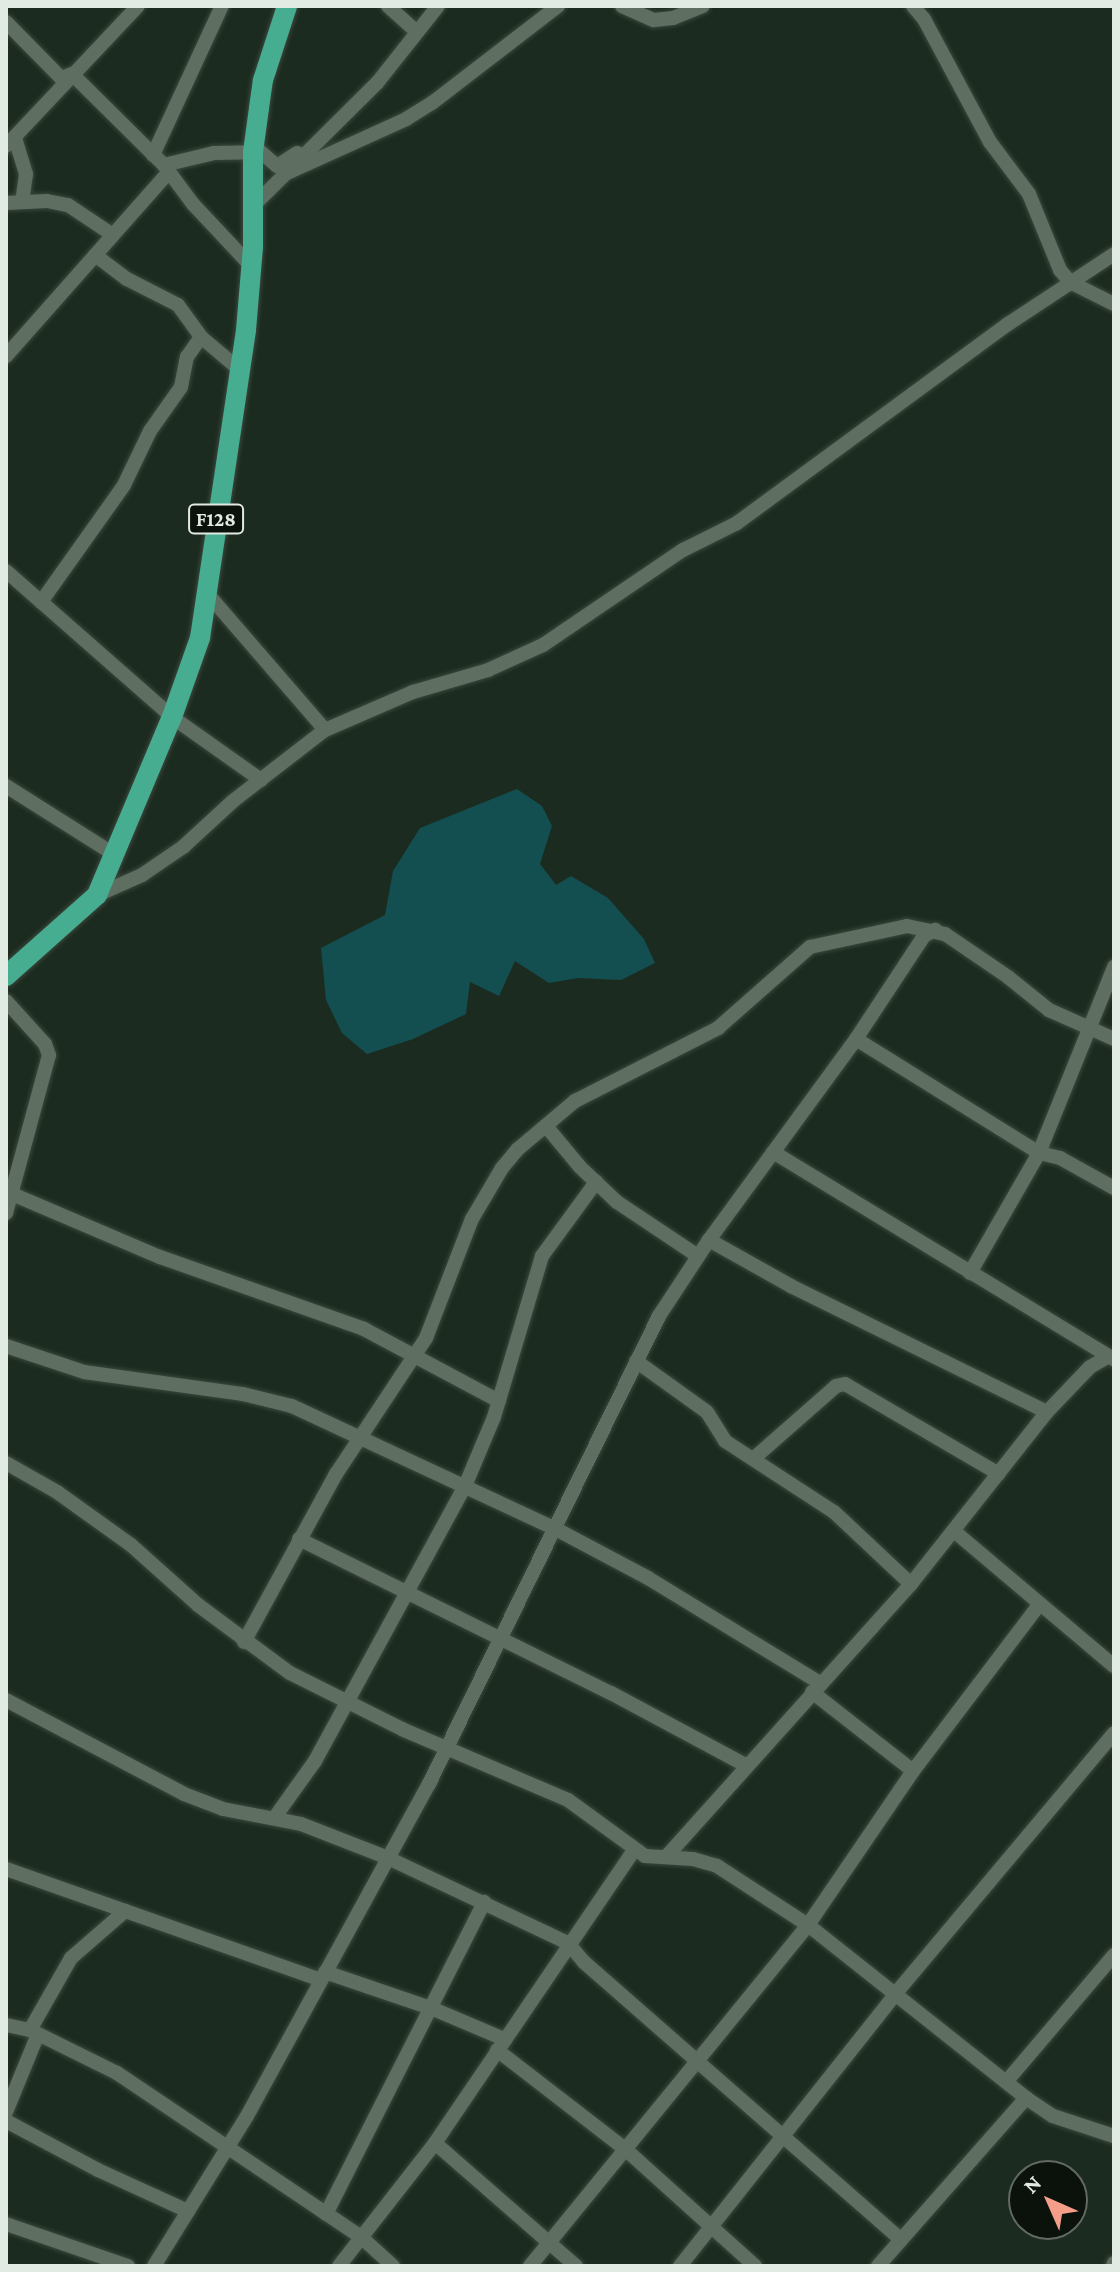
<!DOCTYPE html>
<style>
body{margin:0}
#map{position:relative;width:1120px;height:2272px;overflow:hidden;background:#1c2b1f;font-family:"Crimson Pro",serif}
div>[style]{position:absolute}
.water>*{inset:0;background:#134f50}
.roads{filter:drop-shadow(0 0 2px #3b483d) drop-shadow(0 0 2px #3b483d)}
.street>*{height:14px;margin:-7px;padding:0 7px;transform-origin:7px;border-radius:7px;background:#5e6f61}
.primary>*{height:20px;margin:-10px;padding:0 10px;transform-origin:10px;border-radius:10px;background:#47ad91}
span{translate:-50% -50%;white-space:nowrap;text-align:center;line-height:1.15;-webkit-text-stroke:6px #0b120c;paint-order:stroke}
.shield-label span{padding:2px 6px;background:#0b120c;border:2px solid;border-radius:6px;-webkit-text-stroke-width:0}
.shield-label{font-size:20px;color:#e2ebe3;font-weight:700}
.frame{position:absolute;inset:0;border:8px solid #e2ebe3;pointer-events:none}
.north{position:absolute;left:1008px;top:2160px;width:80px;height:80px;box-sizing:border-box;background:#0b120c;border:2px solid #616962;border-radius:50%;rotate:315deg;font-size:22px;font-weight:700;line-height:32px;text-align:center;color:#e2ebe3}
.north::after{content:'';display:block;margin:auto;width:28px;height:36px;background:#f49e8a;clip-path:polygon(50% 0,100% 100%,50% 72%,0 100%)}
</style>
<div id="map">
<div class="water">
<div style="clip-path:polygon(517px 789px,542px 806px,552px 826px,540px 864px,556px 885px,571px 876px,608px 898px,644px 939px,655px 963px,621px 980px,578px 978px,549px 983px,515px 961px,499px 996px,470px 982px,466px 1014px,413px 1039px,367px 1054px,342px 1033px,326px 1000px,321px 948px,385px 915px,393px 871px,420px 828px)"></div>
</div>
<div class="roads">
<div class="street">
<div style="left:388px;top:6px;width:39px;rotate:42deg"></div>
<div style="left:622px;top:6px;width:35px;rotate:24deg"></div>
<div style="left:654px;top:20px;width:19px;rotate:-6deg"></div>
<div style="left:673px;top:18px;width:32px;rotate:-22deg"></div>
<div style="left:913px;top:6px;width:17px;rotate:50deg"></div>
<div style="left:924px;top:19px;width:140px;rotate:61.8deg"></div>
<div style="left:990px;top:142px;width:65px;rotate:53.1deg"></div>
<div style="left:1029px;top:194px;width:82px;rotate:67.8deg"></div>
<div style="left:1060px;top:270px;width:16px;rotate:50deg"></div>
<div style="left:1070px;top:282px;width:49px;rotate:26.6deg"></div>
<div style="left:6px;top:22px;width:78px;rotate:45.5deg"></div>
<div style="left:61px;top:78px;width:12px;rotate:-20deg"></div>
<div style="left:72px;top:74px;width:129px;rotate:44.7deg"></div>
<div style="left:164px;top:165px;width:49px;rotate:53.4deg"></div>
<div style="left:193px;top:204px;width:85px;rotate:46.9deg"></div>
<div style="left:15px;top:138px;width:38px;rotate:73deg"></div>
<div style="left:26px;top:174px;width:27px;rotate:98deg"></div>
<div style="left:6px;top:146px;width:192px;rotate:-46.7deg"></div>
<div style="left:254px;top:146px;width:30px;rotate:41deg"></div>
<div style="left:277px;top:166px;width:24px;rotate:-33deg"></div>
<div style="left:153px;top:155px;width:164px;rotate:-65.2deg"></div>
<div style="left:164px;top:165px;width:51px;rotate:-13.5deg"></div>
<div style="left:214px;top:153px;width:39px;rotate:-1deg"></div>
<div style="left:285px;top:174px;width:133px;rotate:-24.4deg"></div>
<div style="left:406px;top:119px;width:31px;rotate:-32deg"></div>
<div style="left:432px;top:103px;width:159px;rotate:-37.6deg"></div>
<div style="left:6px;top:203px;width:41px;rotate:-2.8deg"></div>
<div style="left:47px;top:201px;width:21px;rotate:11deg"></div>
<div style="left:68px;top:205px;width:54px;rotate:33.7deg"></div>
<div style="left:253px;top:206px;width:175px;rotate:-44.8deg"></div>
<div style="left:377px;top:83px;width:98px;rotate:-51.6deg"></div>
<div style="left:95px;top:255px;width:40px;rotate:37deg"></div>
<div style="left:127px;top:279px;width:57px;rotate:27deg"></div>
<div style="left:178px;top:305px;width:39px;rotate:54deg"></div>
<div style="left:201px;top:337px;width:51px;rotate:40.2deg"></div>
<div style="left:6px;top:356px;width:246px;rotate:-48.5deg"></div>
<div style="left:6px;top:571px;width:221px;rotate:41.3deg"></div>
<div style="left:172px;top:717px;width:109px;rotate:35.3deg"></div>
<div style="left:206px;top:592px;width:182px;rotate:49.2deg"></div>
<div style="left:41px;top:602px;width:143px;rotate:-54.6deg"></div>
<div style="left:124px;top:485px;width:60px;rotate:-64.3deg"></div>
<div style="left:150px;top:431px;width:54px;rotate:-54.8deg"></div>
<div style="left:181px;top:387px;width:31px;rotate:-79deg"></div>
<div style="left:187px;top:357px;width:24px;rotate:-55deg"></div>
<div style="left:6px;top:786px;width:129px;rotate:32.3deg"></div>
<div style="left:97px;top:895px;width:49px;rotate:-24deg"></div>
<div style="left:142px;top:875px;width:50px;rotate:-34.3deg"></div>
<div style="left:183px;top:847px;width:68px;rotate:-42.6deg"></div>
<div style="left:233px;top:801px;width:116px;rotate:-37.7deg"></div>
<div style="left:325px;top:730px;width:96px;rotate:-23.4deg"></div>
<div style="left:413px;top:692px;width:78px;rotate:-16.3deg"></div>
<div style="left:488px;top:670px;width:60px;rotate:-24.4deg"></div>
<div style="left:543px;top:645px;width:169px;rotate:-34.2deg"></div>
<div style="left:683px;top:550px;width:60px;rotate:-26.6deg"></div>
<div style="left:737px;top:523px;width:336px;rotate:-36.3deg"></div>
<div style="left:1008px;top:324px;width:127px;rotate:-33.4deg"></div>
<div style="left:6px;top:1001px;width:58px;rotate:47.8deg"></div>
<div style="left:45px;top:1044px;width:12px;rotate:70deg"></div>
<div style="left:49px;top:1055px;width:164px;rotate:105.2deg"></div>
<div style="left:856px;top:1039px;width:216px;rotate:31.9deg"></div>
<div style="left:1039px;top:1153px;width:22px;rotate:13deg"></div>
<div style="left:1060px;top:1158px;width:62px;rotate:29.1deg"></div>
<div style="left:546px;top:1126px;width:53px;rotate:50.3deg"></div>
<div style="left:580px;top:1167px;width:51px;rotate:43.4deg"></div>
<div style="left:617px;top:1202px;width:97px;rotate:33.7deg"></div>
<div style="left:773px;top:1152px;width:399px;rotate:31.3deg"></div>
<div style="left:12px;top:1194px;width:161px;rotate:23.1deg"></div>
<div style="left:160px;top:1257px;width:216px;rotate:19.4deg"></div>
<div style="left:364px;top:1329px;width:153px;rotate:28.1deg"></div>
<div style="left:709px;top:1240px;width:94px;rotate:29.3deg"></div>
<div style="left:791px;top:1286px;width:285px;rotate:26.2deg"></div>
<div style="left:970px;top:1273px;width:138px;rotate:-60.1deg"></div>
<div style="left:1039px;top:1153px;width:201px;rotate:-68deg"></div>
<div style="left:6px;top:1346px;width:82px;rotate:18.4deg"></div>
<div style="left:84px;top:1372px;width:161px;rotate:7.9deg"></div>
<div style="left:243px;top:1394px;width:50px;rotate:13.8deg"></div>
<div style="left:292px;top:1406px;width:289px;rotate:25deg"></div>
<div style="left:554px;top:1528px;width:106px;rotate:28deg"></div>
<div style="left:648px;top:1578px;width:202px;rotate:31.4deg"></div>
<div style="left:636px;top:1361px;width:87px;rotate:35.7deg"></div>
<div style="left:707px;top:1412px;width:34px;rotate:58deg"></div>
<div style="left:725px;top:1441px;width:130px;rotate:33.1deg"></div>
<div style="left:834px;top:1512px;width:105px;rotate:43.1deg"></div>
<div style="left:753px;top:1459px;width:111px;rotate:-41.3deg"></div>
<div style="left:836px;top:1386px;width:9px;rotate:-13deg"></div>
<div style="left:845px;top:1384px;width:178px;rotate:30.3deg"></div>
<div style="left:6px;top:1463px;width:59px;rotate:29.6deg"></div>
<div style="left:57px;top:1492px;width:91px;rotate:35.6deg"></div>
<div style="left:131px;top:1545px;width:90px;rotate:41.8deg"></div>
<div style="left:198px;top:1605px;width:114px;rotate:36.5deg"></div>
<div style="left:290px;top:1673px;width:127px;rotate:26.6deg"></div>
<div style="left:404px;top:1730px;width:178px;rotate:23.1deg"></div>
<div style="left:568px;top:1800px;width:95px;rotate:36deg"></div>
<div style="left:645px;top:1856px;width:48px;rotate:3.6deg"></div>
<div style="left:693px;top:1859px;width:25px;rotate:16deg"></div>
<div style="left:717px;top:1866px;width:108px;rotate:33deg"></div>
<div style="left:808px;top:1925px;width:278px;rotate:38.4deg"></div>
<div style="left:1026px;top:2098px;width:32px;rotate:34deg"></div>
<div style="left:1053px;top:2116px;width:64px;rotate:18.2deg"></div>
<div style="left:954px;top:1531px;width:209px;rotate:40.2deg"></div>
<div style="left:299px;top:1539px;width:348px;rotate:26.3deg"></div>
<div style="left:611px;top:1693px;width:154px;rotate:28.2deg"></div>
<div style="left:244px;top:1642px;width:192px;rotate:-61.3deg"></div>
<div style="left:336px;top:1474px;width:163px;rotate:-56.5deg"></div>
<div style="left:426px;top:1338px;width:128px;rotate:-68.9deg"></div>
<div style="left:472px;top:1219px;width:59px;rotate:-59.5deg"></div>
<div style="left:502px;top:1168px;width:25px;rotate:-50deg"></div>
<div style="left:518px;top:1149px;width:75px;rotate:-40.1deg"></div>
<div style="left:575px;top:1101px;width:161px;rotate:-27deg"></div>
<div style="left:718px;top:1028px;width:123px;rotate:-41.4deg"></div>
<div style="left:810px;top:947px;width:99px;rotate:-12.2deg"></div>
<div style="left:907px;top:926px;width:39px;rotate:12deg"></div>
<div style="left:945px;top:934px;width:76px;rotate:34.3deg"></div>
<div style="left:1008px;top:977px;width:53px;rotate:38.8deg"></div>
<div style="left:1049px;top:1010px;width:71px;rotate:24deg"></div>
<div style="left:812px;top:1692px;width:128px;rotate:38deg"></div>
<div style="left:6px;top:1700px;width:201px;rotate:27.8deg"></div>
<div style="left:184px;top:1794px;width:42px;rotate:21deg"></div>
<div style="left:223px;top:1809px;width:79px;rotate:10.9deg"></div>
<div style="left:301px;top:1824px;width:93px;rotate:21.3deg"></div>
<div style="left:388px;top:1858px;width:199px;rotate:25.3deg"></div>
<div style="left:568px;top:1943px;width:26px;rotate:50deg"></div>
<div style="left:585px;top:1963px;width:420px;rotate:41.2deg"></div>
<div style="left:275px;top:1817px;width:69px;rotate:-54.5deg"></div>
<div style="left:315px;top:1761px;width:313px;rotate:-61.4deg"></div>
<div style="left:465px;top:1486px;width:75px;rotate:-67.2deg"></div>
<div style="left:494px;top:1417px;width:168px;rotate:-73.4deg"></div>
<div style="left:542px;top:1256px;width:92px;rotate:-53.9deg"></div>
<div style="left:666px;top:1857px;width:367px;rotate:-48.1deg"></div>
<div style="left:911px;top:1584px;width:219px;rotate:-51.7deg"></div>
<div style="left:1047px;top:1412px;width:62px;rotate:-46.3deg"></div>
<div style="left:1090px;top:1367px;width:20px;rotate:-30deg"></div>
<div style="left:6px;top:1869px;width:334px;rotate:19.4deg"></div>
<div style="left:325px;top:1972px;width:112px;rotate:18.8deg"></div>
<div style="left:431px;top:2008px;width:79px;rotate:23deg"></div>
<div style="left:6px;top:2025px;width:25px;rotate:12deg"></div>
<div style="left:30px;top:2030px;width:97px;rotate:26.3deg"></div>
<div style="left:117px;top:2073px;width:294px;rotate:33.9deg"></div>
<div style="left:361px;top:2237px;width:43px;rotate:42.2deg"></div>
<div style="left:30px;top:2030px;width:83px;rotate:-60.3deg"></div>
<div style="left:71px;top:1958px;width:72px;rotate:-41deg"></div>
<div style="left:497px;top:2050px;width:160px;rotate:37.7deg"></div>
<div style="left:624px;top:2148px;width:176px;rotate:42deg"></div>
<div style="left:1006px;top:2082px;width:167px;rotate:-49.6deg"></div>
<div style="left:6px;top:2112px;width:84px;rotate:-67.7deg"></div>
<div style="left:6px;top:2121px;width:104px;rotate:28deg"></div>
<div style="left:98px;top:2170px;width:99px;rotate:24.5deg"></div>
<div style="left:435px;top:2143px;width:187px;rotate:41.1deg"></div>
<div style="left:326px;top:2214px;width:350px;rotate:-63.1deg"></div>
<div style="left:6px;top:2224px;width:129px;rotate:19deg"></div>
<div style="left:154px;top:2266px;width:176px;rotate:-58.2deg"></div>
<div style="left:247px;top:2116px;width:379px;rotate:-61.3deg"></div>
<div style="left:429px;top:1784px;width:521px;rotate:-63.83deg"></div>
<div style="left:659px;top:1316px;width:91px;rotate:-56.7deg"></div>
<div style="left:709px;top:1240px;width:249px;rotate:-53.8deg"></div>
<div style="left:856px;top:1039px;width:123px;rotate:-56.6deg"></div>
<div style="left:924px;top:936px;width:13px;rotate:-29deg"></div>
<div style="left:339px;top:2266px;width:156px;rotate:-52deg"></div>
<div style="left:435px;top:2143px;width:354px;rotate:-55.8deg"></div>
<div style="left:530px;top:2266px;width:440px;rotate:-50.8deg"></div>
<div style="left:808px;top:1925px;width:186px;rotate:-55.7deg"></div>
<div style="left:913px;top:1771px;width:208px;rotate:-52.8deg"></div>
<div style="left:680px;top:2266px;width:348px;rotate:-51.6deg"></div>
<div style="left:896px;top:1993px;width:339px;rotate:-50deg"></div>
<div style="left:878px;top:2266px;width:224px;rotate:-48.6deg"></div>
<div style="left:1113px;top:2266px;width:3px;rotate:-72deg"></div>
</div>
<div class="primary">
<div style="left:6px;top:976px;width:122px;rotate:-41.7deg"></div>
<div style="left:97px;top:895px;width:193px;rotate:-67.2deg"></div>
<div style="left:172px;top:717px;width:84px;rotate:-70.5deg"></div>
<div style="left:200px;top:638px;width:311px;rotate:-81.5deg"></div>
<div style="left:246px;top:330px;width:84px;rotate:-85.2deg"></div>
<div style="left:253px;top:246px;width:94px;rotate:-90deg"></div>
<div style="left:253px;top:152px;width:44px;rotate:-82.2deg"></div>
<div style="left:259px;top:108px;width:28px;rotate:-82deg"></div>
<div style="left:263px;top:80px;width:78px;rotate:-72deg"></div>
</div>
</div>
<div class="shield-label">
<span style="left:216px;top:519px">F128</span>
</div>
<div class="frame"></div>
<div class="north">N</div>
</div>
